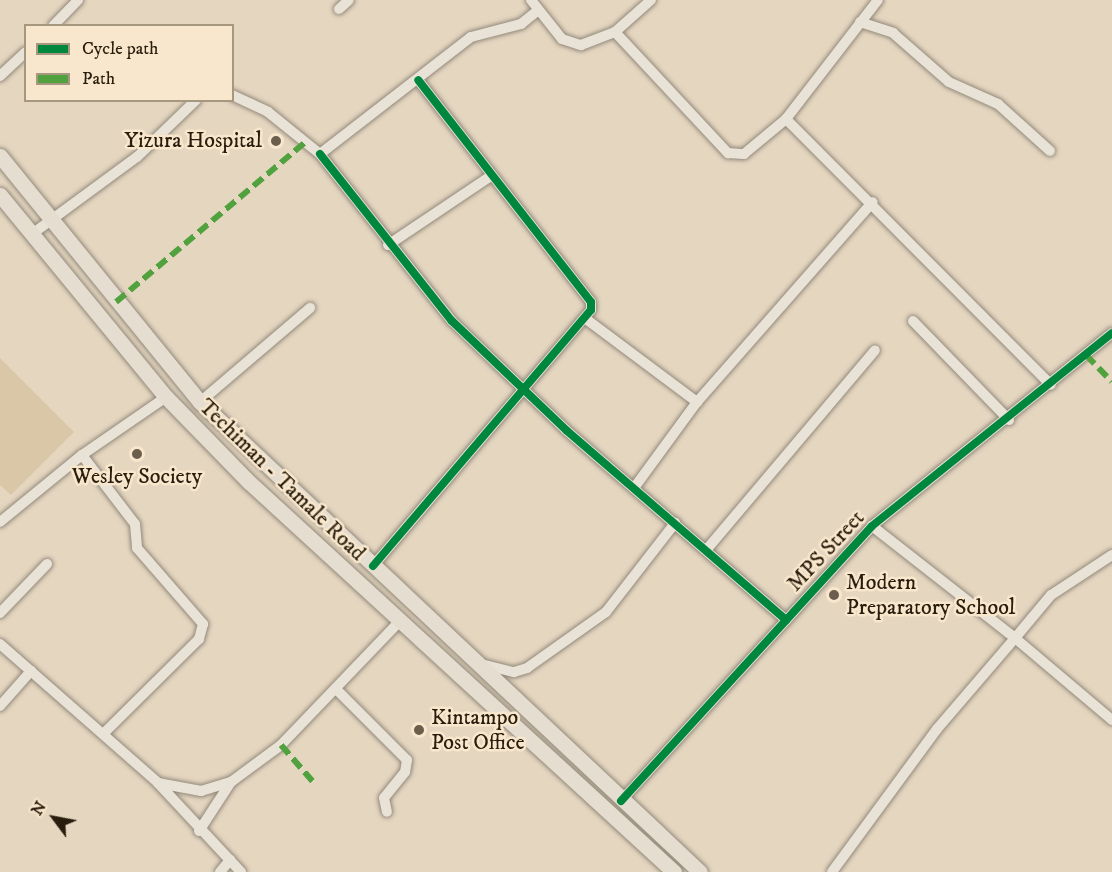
<!DOCTYPE html>
<style>
body{margin:0}
#map{position:relative;width:1112px;height:872px;overflow:hidden;background:#e5d6c0;font-family:"IM FELL DW Pica",serif}
div>[style]{position:absolute}
.green>*{inset:0;background:#dac7a8}
.roads{filter:drop-shadow(0 0 2px #938a7b) drop-shadow(0 0 2px #938a7b)}
.minor>*{height:10px;margin:-5px;padding:0 5px;transform-origin:5px;border-radius:5px;background:#e9e2d6}
.highway>*{height:15px;margin:-7.5px;padding:0 7.5px;transform-origin:7.5px;border-radius:7.5px;background:#e5ddcf}
.quiet>*{height:6px;margin-top:-3px;transform-origin:0;background:repeating-linear-gradient(90deg,#51a23e 0 12px,transparent 0 18px)}
.cycleway>*{height:8px;margin:-4px;padding:0 4px;transform-origin:4px;border-radius:4px;background:#00873e}
.dots>*{width:16px;height:16px;translate:-50% -50%;box-sizing:border-box;border:3px solid #f8e7cc;border-radius:50%}
span{translate:-50% -50%;white-space:nowrap;text-align:center;line-height:1.15;-webkit-text-stroke:5px #f8e7cc;paint-order:stroke}
.poi-label{font-size:22px;color:#291e0e}
.right{translate:-100% -50%;text-align:right}
.left{translate:0 -50%;text-align:left}
.street-label{font-size:22px;color:#291e0e}
.legend{position:absolute;left:24px;top:24px;width:210px;height:78px;box-sizing:border-box;background:#f8e7cc;border:2px solid #a59780;margin:0;padding:8px 10px;list-style:none;font-size:18px;color:#291e0e}
.legend li{display:flex;align-items:center;gap:12px;height:30px}
.legend b{width:30px;border:2px solid #a59780}
.north{position:absolute;left:24px;top:788px;width:60px;height:60px;-webkit-text-stroke:4px #f8e7cc;paint-order:stroke;rotate:302deg;font-size:16px;font-weight:700;line-height:24px;text-align:center;color:#291e0e}
.north::after{content:'';display:block;margin:auto;width:21px;height:27px;background:#291e0e;clip-path:polygon(50% 0,100% 100%,50% 72%,0 100%)}
</style>
<div id="map">
<div class="green">
<div style="clip-path:polygon(0 358px,74px 432px,11px 495px,0 485px)"></div>
</div>
<div class="roads">
<div class="minor">
<div style="left:531px;top:0;width:50px;rotate:51.5deg"></div>
<div style="left:562px;top:39px;width:20px;rotate:18deg"></div>
<div style="left:581px;top:45px;width:36px;rotate:-21deg"></div>
<div style="left:615px;top:32px;width:48px;rotate:-41.6deg"></div>
<div style="left:339px;top:9px;width:13px;rotate:-42deg"></div>
<div style="left:860px;top:22px;width:35px;rotate:18deg"></div>
<div style="left:893px;top:33px;width:74px;rotate:41.2deg"></div>
<div style="left:949px;top:82px;width:54px;rotate:24.2deg"></div>
<div style="left:998px;top:104px;width:70px;rotate:42.1deg"></div>
<div style="left:53px;top:26px;width:36px;rotate:-46deg"></div>
<div style="left:615px;top:32px;width:166px;rotate:47deg"></div>
<div style="left:728px;top:153px;width:16px;rotate:4deg"></div>
<div style="left:744px;top:154px;width:55px;rotate:-39.8deg"></div>
<div style="left:786px;top:119px;width:150px;rotate:-52.3deg"></div>
<div style="left:0;top:76px;width:35px;rotate:-43deg"></div>
<div style="left:232px;top:95px;width:40px;rotate:25deg"></div>
<div style="left:268px;top:112px;width:67px;rotate:38.9deg"></div>
<div style="left:320px;top:154px;width:191px;rotate:-37.8deg"></div>
<div style="left:471px;top:37px;width:52px;rotate:-14.6deg"></div>
<div style="left:521px;top:24px;width:21px;rotate:-39deg"></div>
<div style="left:786px;top:119px;width:375px;rotate:45.1deg"></div>
<div style="left:320px;top:154px;width:213px;rotate:51.7deg"></div>
<div style="left:452px;top:321px;width:158px;rotate:43.7deg"></div>
<div style="left:566px;top:430px;width:291px;rotate:40.8deg"></div>
<div style="left:32px;top:234px;width:130px;rotate:-36.3deg"></div>
<div style="left:137px;top:157px;width:82px;rotate:-44deg"></div>
<div style="left:388px;top:245px;width:125px;rotate:-33.9deg"></div>
<div style="left:586px;top:319px;width:139px;rotate:36.8deg"></div>
<div style="left:913px;top:321px;width:138px;rotate:45.9deg"></div>
<div style="left:200px;top:402px;width:145px;rotate:-40.5deg"></div>
<div style="left:82px;top:455px;width:87px;rotate:52.5deg"></div>
<div style="left:135px;top:524px;width:24px;rotate:85deg"></div>
<div style="left:137px;top:548px;width:101px;rotate:49deg"></div>
<div style="left:203px;top:624px;width:16px;rotate:105deg"></div>
<div style="left:199px;top:639px;width:135px;rotate:135.3deg"></div>
<div style="left:634px;top:488px;width:107px;rotate:-53.8deg"></div>
<div style="left:697px;top:402px;width:266px;rotate:-48.7deg"></div>
<div style="left:0;top:522px;width:106px;rotate:-39.3deg"></div>
<div style="left:82px;top:455px;width:102px;rotate:-34.6deg"></div>
<div style="left:707px;top:549px;width:260px;rotate:-49.8deg"></div>
<div style="left:1112px;top:555px;width:73px;rotate:146.7deg"></div>
<div style="left:1051px;top:595px;width:56px;rotate:129.9deg"></div>
<div style="left:1015px;top:638px;width:127px;rotate:40.2deg"></div>
<div style="left:373px;top:566px;width:336px;rotate:-49.6deg"></div>
<div style="left:591px;top:310px;width:8px;rotate:-90deg"></div>
<div style="left:591px;top:302px;width:281px;rotate:-127.9deg"></div>
<div style="left:0;top:613px;width:68px;rotate:-46.2deg"></div>
<div style="left:0;top:644px;width:210px;rotate:41.3deg"></div>
<div style="left:158px;top:783px;width:122px;rotate:47deg"></div>
<div style="left:485px;top:665px;width:30px;rotate:14deg"></div>
<div style="left:514px;top:672px;width:14px;rotate:-17deg"></div>
<div style="left:527px;top:668px;width:97px;rotate:-35.3deg"></div>
<div style="left:606px;top:612px;width:113px;rotate:-52.2deg"></div>
<div style="left:336px;top:689px;width:100px;rotate:45deg"></div>
<div style="left:407px;top:760px;width:12px;rotate:99deg"></div>
<div style="left:405px;top:772px;width:33px;rotate:129deg"></div>
<div style="left:384px;top:798px;width:14px;rotate:78deg"></div>
<div style="left:0;top:706px;width:47px;rotate:-48.5deg"></div>
<div style="left:158px;top:783px;width:44px;rotate:10.5deg"></div>
<div style="left:201px;top:791px;width:30px;rotate:-17deg"></div>
<div style="left:621px;top:801px;width:372px;rotate:-47.6deg"></div>
<div style="left:872px;top:526px;width:308px;rotate:-38.8deg"></div>
<div style="left:199px;top:831px;width:59px;rotate:-56.9deg"></div>
<div style="left:231px;top:782px;width:62px;rotate:-36.5deg"></div>
<div style="left:281px;top:745px;width:169px;rotate:-46.2deg"></div>
<div style="left:220px;top:872px;width:16px;rotate:-50deg"></div>
<div style="left:832px;top:872px;width:177px;rotate:-53.7deg"></div>
<div style="left:937px;top:729px;width:120px;rotate:-49.4deg"></div>
<div style="left:1015px;top:638px;width:182px;rotate:-141.9deg"></div>
</div>
<div class="highway">
<div style="left:0;top:156px;width:317px;rotate:50.9deg"></div>
<div style="left:200px;top:402px;width:686px;rotate:43.23deg"></div>
<div style="left:0;top:195px;width:261px;rotate:50.6deg"></div>
<div style="left:166px;top:397px;width:119px;rotate:45.7deg"></div>
<div style="left:249px;top:482px;width:577px;rotate:42.54deg"></div>
</div>
</div>
<div class="quiet">
<div style="left:116px;top:302px;width:248px;rotate:-40.2deg"></div>
<div style="left:1086px;top:355px;width:37px;rotate:46deg"></div>
<div style="left:281px;top:745px;width:52px;rotate:48.9deg"></div>
</div>
<div class="cycleway">
<div style="left:320px;top:154px;width:213px;rotate:51.7deg"></div>
<div style="left:452px;top:321px;width:158px;rotate:43.7deg"></div>
<div style="left:566px;top:430px;width:291px;rotate:40.8deg"></div>
<div style="left:373px;top:566px;width:336px;rotate:-49.6deg"></div>
<div style="left:591px;top:310px;width:8px;rotate:-90deg"></div>
<div style="left:591px;top:302px;width:281px;rotate:-127.9deg"></div>
<div style="left:621px;top:801px;width:372px;rotate:-47.6deg"></div>
<div style="left:872px;top:526px;width:308px;rotate:-38.8deg"></div>
</div>
<div class="dots">
<div style="left:276px;top:141px;background:#6b5e4c"></div>
<div style="left:137px;top:454px;background:#6b5e4c"></div>
<div style="left:834px;top:595px;background:#6b5e4c"></div>
<div style="left:419px;top:730px;background:#6b5e4c"></div>
</div>
<div class="poi-label">
<span class="right" style="left:262px;top:141px">Yizura Hospital</span>
<span style="left:137px;top:477px">Wesley Society</span>
<span class="left" style="left:846px;top:595px">Modern<br>Preparatory School</span>
<span class="left" style="left:431px;top:730px">Kintampo<br>Post Office</span>
</div>
<div class="street-label">
<span style="left:282px;top:480px;rotate:44deg">Techiman - Tamale Road</span>
<span style="left:826px;top:551px;rotate:-47deg">MPS Street</span>
</div>
<ul class="legend">
<li><b style="height:8px;background:#00873e"></b>Cycle path</li>
<li><b style="height:8px;background:#51a23e"></b>Path</li>
</ul>
<div class="north">N</div>
</div>
